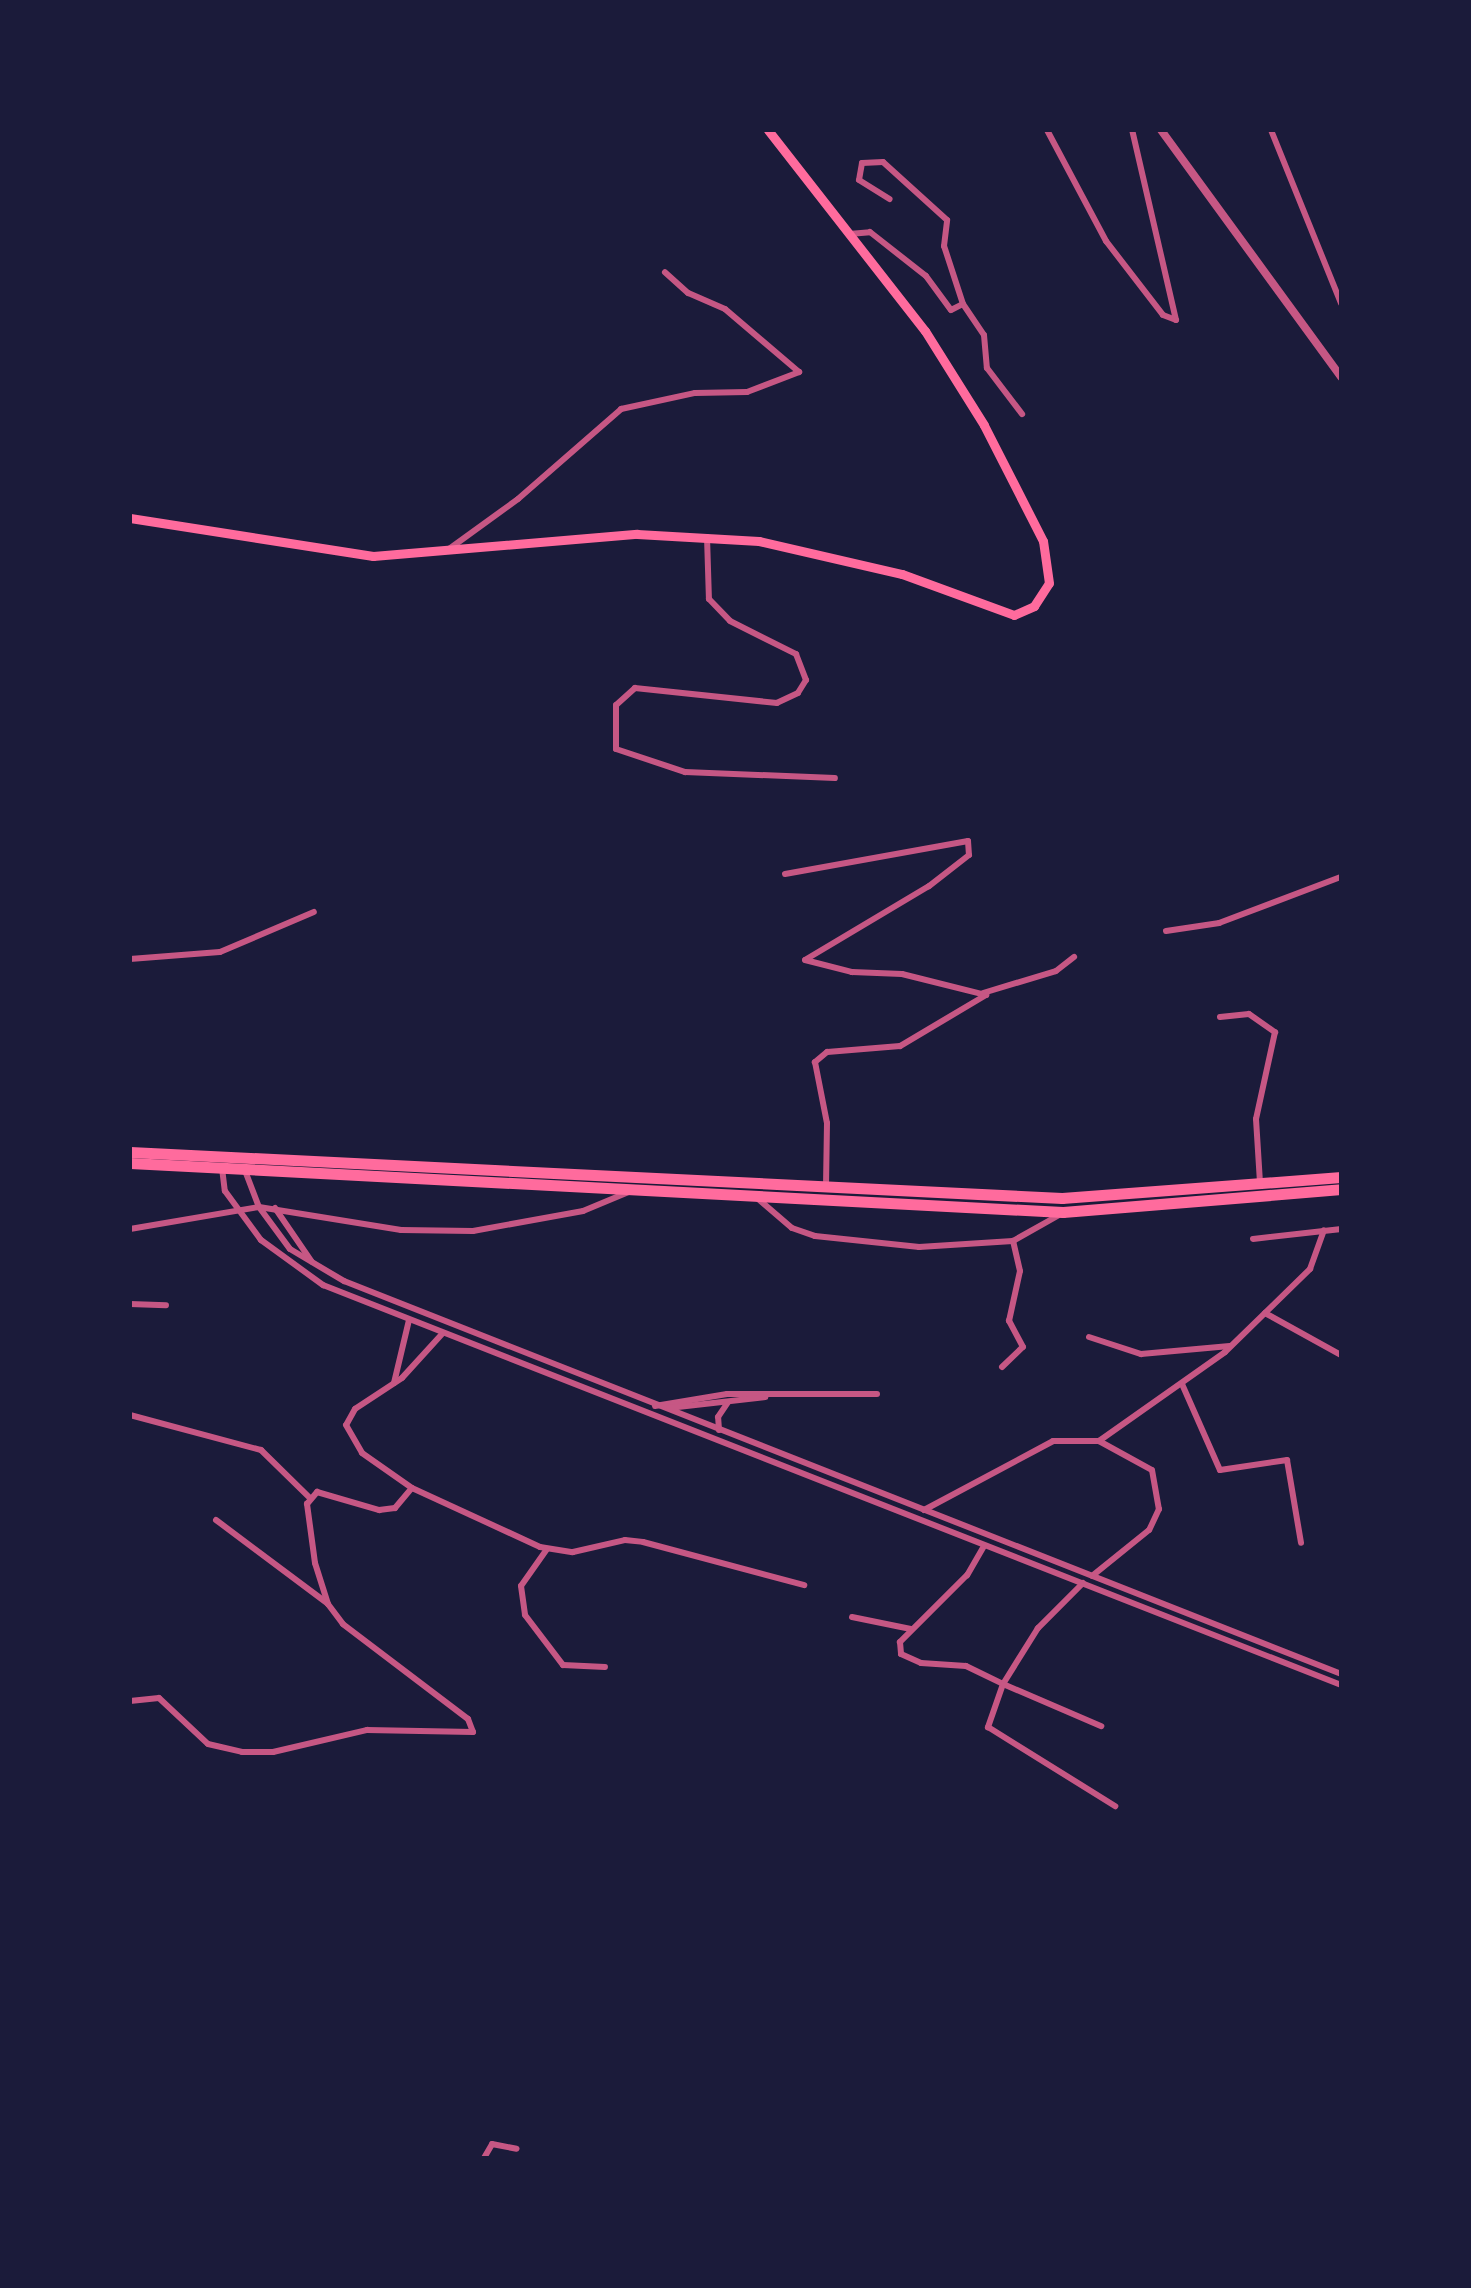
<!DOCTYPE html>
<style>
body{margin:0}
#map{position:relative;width:1471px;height:2288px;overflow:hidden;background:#1b1b3a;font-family:"PT Sans",sans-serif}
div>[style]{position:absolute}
.minor>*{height:6px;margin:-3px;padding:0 3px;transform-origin:3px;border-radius:3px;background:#c65784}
.tertiary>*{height:8px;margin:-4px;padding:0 4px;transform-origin:4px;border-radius:4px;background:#c65784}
.secondary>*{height:9px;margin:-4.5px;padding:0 4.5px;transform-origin:4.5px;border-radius:4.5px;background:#ff6b9d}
.motorway>*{height:11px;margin:-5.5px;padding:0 5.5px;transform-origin:5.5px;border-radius:5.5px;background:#ff6b9d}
span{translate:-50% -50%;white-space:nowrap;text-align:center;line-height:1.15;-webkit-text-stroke:9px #1b1b3a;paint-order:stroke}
.frame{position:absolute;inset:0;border:132px solid #1b1b3a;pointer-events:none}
</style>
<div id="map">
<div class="minor">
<div style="left:1047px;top:130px;width:126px;rotate:62deg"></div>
<div style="left:1106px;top:241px;width:93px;rotate:52.4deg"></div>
<div style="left:1163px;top:315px;width:14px;rotate:21deg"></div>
<div style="left:1176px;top:320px;width:195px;rotate:-103deg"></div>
<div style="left:1271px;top:130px;width:187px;rotate:68deg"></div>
<div style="left:849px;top:234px;width:21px;rotate:-5deg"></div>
<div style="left:870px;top:232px;width:71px;rotate:38.2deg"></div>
<div style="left:926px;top:276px;width:42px;rotate:53.7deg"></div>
<div style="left:951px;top:310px;width:13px;rotate:-27deg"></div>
<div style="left:963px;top:304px;width:61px;rotate:-108.1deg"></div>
<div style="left:944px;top:246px;width:26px;rotate:-83deg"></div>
<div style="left:947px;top:220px;width:86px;rotate:-137.8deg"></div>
<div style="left:883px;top:162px;width:21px;rotate:177deg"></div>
<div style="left:862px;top:163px;width:17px;rotate:100deg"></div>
<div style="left:859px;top:180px;width:36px;rotate:32deg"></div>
<div style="left:963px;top:304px;width:37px;rotate:56deg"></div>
<div style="left:984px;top:335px;width:33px;rotate:85deg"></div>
<div style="left:987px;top:368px;width:58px;rotate:52.7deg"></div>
<div style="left:707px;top:537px;width:62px;rotate:88.2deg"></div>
<div style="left:709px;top:599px;width:30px;rotate:46deg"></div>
<div style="left:730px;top:621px;width:74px;rotate:26.6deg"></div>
<div style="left:796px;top:654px;width:28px;rotate:69deg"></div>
<div style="left:806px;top:680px;width:15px;rotate:122deg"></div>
<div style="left:798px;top:693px;width:23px;rotate:155deg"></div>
<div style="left:777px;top:703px;width:143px;rotate:-174deg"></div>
<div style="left:635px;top:688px;width:25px;rotate:138deg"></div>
<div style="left:616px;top:705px;width:44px;rotate:90deg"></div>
<div style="left:616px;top:749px;width:73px;rotate:18.4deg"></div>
<div style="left:685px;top:772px;width:150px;rotate:2.3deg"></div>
<div style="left:449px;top:549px;width:85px;rotate:-35.9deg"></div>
<div style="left:518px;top:499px;width:137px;rotate:-41.1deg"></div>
<div style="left:621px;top:409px;width:76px;rotate:-12.2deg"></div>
<div style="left:695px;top:393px;width:52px;rotate:-1.1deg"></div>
<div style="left:747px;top:392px;width:56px;rotate:-21deg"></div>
<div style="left:799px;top:372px;width:97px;rotate:-139.6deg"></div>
<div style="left:725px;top:309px;width:40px;rotate:-156.6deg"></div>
<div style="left:688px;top:293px;width:31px;rotate:-138deg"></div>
<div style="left:785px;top:874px;width:186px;rotate:-10.2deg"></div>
<div style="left:968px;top:841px;width:14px;rotate:86deg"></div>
<div style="left:969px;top:855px;width:51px;rotate:142.2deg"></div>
<div style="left:929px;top:886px;width:144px;rotate:149.2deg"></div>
<div style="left:805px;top:960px;width:49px;rotate:14.3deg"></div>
<div style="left:852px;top:972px;width:50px;rotate:2.3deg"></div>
<div style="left:902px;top:974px;width:87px;rotate:14deg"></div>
<div style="left:986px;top:995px;width:100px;rotate:149.3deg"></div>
<div style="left:900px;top:1046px;width:73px;rotate:175.3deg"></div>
<div style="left:827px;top:1052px;width:16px;rotate:140deg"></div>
<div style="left:815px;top:1062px;width:62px;rotate:78.9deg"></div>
<div style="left:827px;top:1123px;width:62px;rotate:90.9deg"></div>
<div style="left:1166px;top:931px;width:54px;rotate:-8.6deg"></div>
<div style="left:1219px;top:923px;width:130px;rotate:-20.7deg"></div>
<div style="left:130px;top:959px;width:90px;rotate:-4.4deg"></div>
<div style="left:220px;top:952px;width:102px;rotate:-23.1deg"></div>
<div style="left:983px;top:993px;width:76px;rotate:-16.8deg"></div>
<div style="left:1056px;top:971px;width:23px;rotate:-38deg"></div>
<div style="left:1220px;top:1017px;width:29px;rotate:-6deg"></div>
<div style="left:1249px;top:1014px;width:32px;rotate:35deg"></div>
<div style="left:1275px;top:1032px;width:89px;rotate:102.3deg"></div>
<div style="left:1256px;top:1119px;width:63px;rotate:86.4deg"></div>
<div style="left:222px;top:1168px;width:23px;rotate:83deg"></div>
<div style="left:225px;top:1191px;width:61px;rotate:53.7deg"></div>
<div style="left:261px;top:1240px;width:77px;rotate:36deg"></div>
<div style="left:323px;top:1285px;width:1094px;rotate:21.45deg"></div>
<div style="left:244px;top:1168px;width:42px;rotate:69deg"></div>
<div style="left:259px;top:1207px;width:52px;rotate:53.6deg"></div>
<div style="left:290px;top:1249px;width:63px;rotate:30.7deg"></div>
<div style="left:344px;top:1281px;width:1072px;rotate:21.51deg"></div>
<div style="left:757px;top:1198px;width:46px;rotate:40.6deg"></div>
<div style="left:792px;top:1228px;width:24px;rotate:19deg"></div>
<div style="left:815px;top:1236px;width:105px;rotate:6deg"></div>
<div style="left:919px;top:1247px;width:94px;rotate:-3.7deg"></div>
<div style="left:275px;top:1208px;width:65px;rotate:55.6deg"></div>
<div style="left:130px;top:1229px;width:131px;rotate:-9.7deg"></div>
<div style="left:259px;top:1207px;width:144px;rotate:9.2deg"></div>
<div style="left:401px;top:1230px;width:72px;rotate:0.8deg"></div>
<div style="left:473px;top:1231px;width:112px;rotate:-10.3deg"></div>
<div style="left:583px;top:1211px;width:52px;rotate:-22.6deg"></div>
<div style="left:1253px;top:1239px;width:89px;rotate:-6.5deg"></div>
<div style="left:130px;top:1304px;width:36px;rotate:2deg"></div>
<div style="left:1265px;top:1313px;width:87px;rotate:28.9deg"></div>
<div style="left:442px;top:1334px;width:59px;rotate:132.3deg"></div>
<div style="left:402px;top:1378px;width:56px;rotate:146.6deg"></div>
<div style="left:355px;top:1409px;width:18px;rotate:119deg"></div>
<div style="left:346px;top:1425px;width:32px;rotate:60deg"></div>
<div style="left:362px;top:1453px;width:61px;rotate:35deg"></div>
<div style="left:412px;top:1488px;width:141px;rotate:24.7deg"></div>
<div style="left:540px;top:1547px;width:33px;rotate:9deg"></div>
<div style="left:573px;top:1552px;width:53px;rotate:-13deg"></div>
<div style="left:625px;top:1540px;width:18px;rotate:6deg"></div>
<div style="left:643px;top:1542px;width:167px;rotate:15deg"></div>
<div style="left:1089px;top:1337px;width:55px;rotate:18.1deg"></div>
<div style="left:1141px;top:1354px;width:89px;rotate:-5.1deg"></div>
<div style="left:1002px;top:1367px;width:29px;rotate:-44deg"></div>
<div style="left:1023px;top:1347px;width:30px;rotate:-118deg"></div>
<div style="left:1009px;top:1321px;width:51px;rotate:-77.6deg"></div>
<div style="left:1020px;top:1271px;width:31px;rotate:-103deg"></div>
<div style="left:1013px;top:1241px;width:55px;rotate:-29.4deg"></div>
<div style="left:394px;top:1383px;width:65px;rotate:-76.6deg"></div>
<div style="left:1182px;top:1384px;width:94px;rotate:66.2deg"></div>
<div style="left:1220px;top:1470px;width:68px;rotate:-8.5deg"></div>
<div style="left:1287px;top:1460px;width:84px;rotate:80.4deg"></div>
<div style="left:655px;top:1406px;width:73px;rotate:-9.5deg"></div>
<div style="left:727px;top:1394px;width:150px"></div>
<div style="left:669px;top:1408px;width:97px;rotate:-6.5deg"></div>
<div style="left:130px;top:1415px;width:136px;rotate:15deg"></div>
<div style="left:261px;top:1450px;width:69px;rotate:44.4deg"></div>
<div style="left:719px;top:1430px;width:13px;rotate:-94deg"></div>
<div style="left:718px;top:1417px;width:18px;rotate:-56deg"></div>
<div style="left:1099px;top:1441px;width:154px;rotate:-35.2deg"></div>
<div style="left:1225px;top:1352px;width:119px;rotate:-44.3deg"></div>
<div style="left:1310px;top:1269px;width:41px;rotate:-70.3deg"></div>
<div style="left:924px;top:1510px;width:146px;rotate:-28.1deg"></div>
<div style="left:1053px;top:1441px;width:46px"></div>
<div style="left:1099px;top:1441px;width:60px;rotate:28.7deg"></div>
<div style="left:1152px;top:1470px;width:40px;rotate:80deg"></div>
<div style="left:1159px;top:1509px;width:23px;rotate:115deg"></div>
<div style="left:1149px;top:1530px;width:73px;rotate:141.1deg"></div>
<div style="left:216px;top:1520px;width:139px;rotate:36.8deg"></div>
<div style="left:984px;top:1546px;width:34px;rotate:120deg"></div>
<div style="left:967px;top:1575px;width:95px;rotate:135deg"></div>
<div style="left:900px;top:1642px;width:12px;rotate:85deg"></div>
<div style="left:901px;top:1654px;width:22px;rotate:24deg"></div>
<div style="left:921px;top:1663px;width:45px;rotate:3.8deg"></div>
<div style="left:966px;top:1666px;width:41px;rotate:25.9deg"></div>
<div style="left:1003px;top:1684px;width:46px;rotate:109.2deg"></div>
<div style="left:988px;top:1727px;width:150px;rotate:31.9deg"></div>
<div style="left:547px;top:1549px;width:45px;rotate:125.1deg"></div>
<div style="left:521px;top:1586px;width:29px;rotate:82deg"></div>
<div style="left:525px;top:1615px;width:63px;rotate:52.8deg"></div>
<div style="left:563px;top:1665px;width:42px;rotate:2.7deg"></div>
<div style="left:1083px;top:1583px;width:64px;rotate:135deg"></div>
<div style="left:1038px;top:1628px;width:66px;rotate:122deg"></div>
<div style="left:1003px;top:1684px;width:107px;rotate:23.2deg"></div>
<div style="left:852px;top:1617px;width:60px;rotate:11.5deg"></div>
<div style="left:130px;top:1701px;width:29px;rotate:-6deg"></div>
<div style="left:159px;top:1698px;width:67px;rotate:43.2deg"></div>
<div style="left:208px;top:1744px;width:35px;rotate:13deg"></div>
<div style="left:242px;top:1752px;width:31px"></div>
<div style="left:273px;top:1752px;width:97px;rotate:-13.2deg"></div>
<div style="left:367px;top:1730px;width:106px;rotate:1.1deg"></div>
<div style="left:473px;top:1732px;width:14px;rotate:-111deg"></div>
<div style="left:468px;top:1719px;width:157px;rotate:-142.8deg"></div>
<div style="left:343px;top:1624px;width:25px;rotate:-127deg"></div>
<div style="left:328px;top:1604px;width:43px;rotate:-107.6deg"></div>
<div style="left:315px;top:1563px;width:60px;rotate:-97.7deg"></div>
<div style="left:307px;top:1504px;width:16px;rotate:-50deg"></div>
<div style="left:317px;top:1492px;width:65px;rotate:16.2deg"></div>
<div style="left:379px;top:1510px;width:16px;rotate:-7deg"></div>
<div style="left:395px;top:1508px;width:26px;rotate:-50deg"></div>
<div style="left:484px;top:2158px;width:16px;rotate:-60deg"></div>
<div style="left:492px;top:2144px;width:25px;rotate:11deg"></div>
</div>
<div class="tertiary">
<div style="left:1161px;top:130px;width:306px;rotate:53.9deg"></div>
</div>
<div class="secondary">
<div style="left:130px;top:518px;width:246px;rotate:8.9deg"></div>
<div style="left:373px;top:556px;width:265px;rotate:-4.8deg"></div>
<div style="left:637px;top:534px;width:122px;rotate:3.3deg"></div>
<div style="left:759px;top:541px;width:147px;rotate:13deg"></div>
<div style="left:902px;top:574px;width:119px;rotate:20.1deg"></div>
<div style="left:1014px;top:615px;width:22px;rotate:-24deg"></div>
<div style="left:1034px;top:606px;width:27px;rotate:-57deg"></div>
<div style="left:1049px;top:583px;width:42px;rotate:-98.1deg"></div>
<div style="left:1043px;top:541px;width:130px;rotate:-117deg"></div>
<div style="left:984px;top:425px;width:111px;rotate:-122.1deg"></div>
<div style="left:925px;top:331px;width:255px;rotate:-128deg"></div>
</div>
<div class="motorway">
<div style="left:130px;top:1152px;width:933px;rotate:2.83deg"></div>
<div style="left:1062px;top:1198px;width:280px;rotate:-4.3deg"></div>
<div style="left:130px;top:1163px;width:934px;rotate:3.01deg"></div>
<div style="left:1063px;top:1212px;width:279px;rotate:-4.7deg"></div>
</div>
<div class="frame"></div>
</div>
